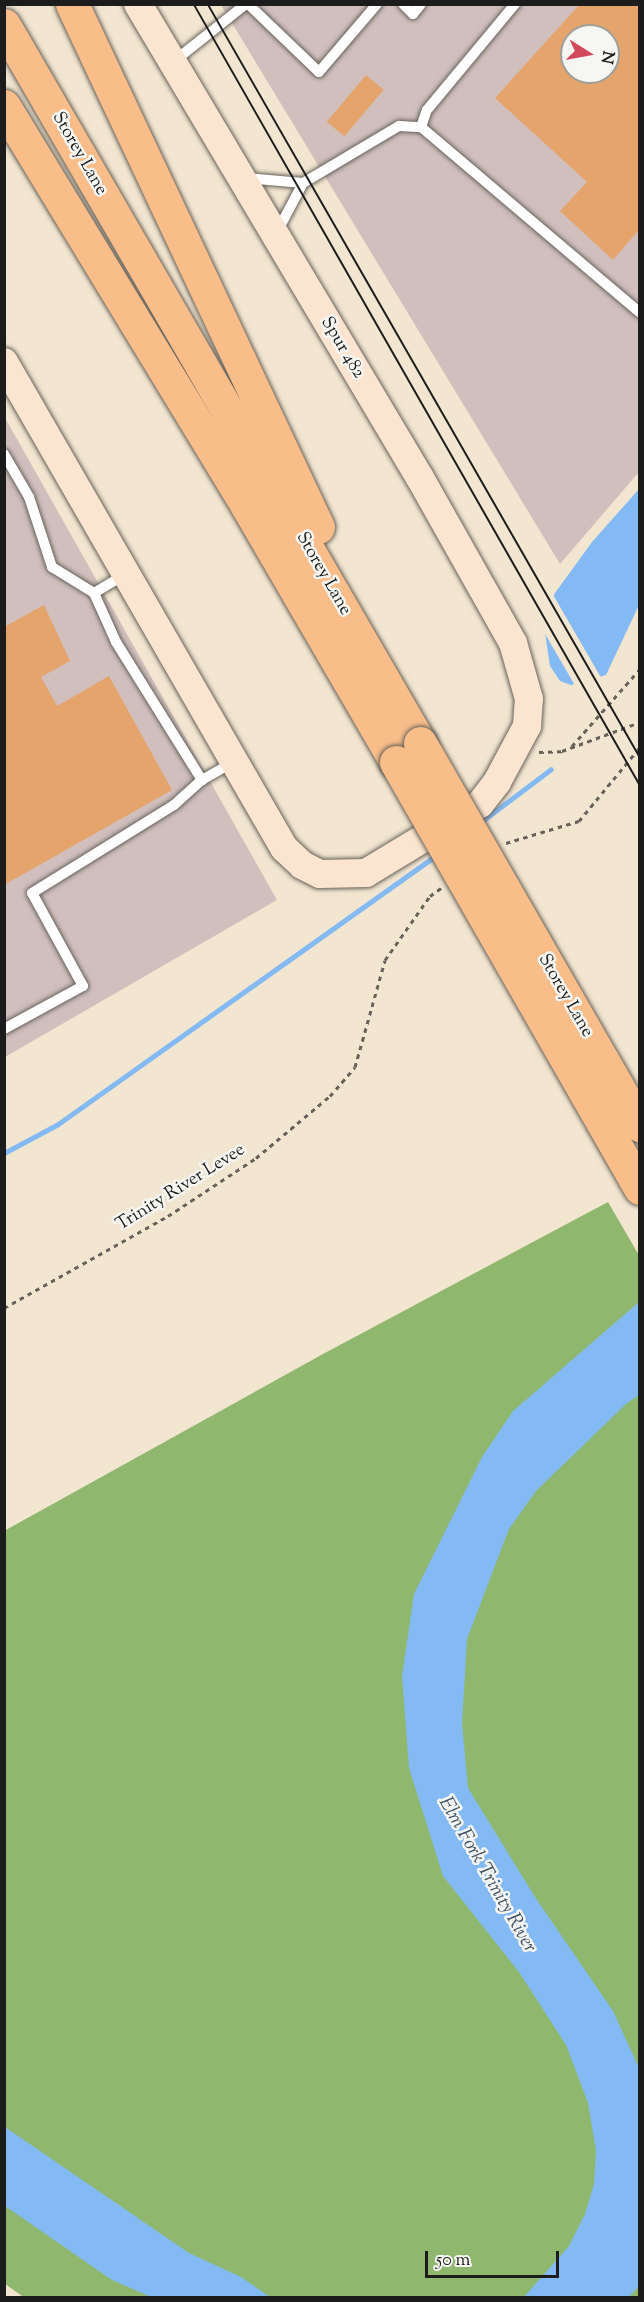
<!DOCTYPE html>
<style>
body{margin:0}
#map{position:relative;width:644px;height:2302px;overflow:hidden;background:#f3e6d1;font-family:"Sorts Mill Goudy",serif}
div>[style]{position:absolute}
.industrial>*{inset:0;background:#d1bfbd}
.forest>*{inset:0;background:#8fb86e}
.water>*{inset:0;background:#83baf3}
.pier>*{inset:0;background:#f3e6d1}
.stream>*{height:5px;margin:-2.5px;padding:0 2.5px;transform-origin:2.5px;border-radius:2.5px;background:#83baf3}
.building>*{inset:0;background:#e4a46c;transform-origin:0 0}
.path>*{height:3px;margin-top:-1.5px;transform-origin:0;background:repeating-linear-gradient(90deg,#67635b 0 4.5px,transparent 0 9px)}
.roads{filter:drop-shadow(0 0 2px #67635b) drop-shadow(0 0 2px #67635b)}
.service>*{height:10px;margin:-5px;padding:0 5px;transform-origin:5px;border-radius:5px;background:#fff}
.secondary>*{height:28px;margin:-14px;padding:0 14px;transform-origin:14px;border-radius:14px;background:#fce5d0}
.motorway>*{height:33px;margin:-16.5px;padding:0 16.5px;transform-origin:16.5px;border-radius:16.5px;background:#f8bd89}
.tram>*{height:1.5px;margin:-0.75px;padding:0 0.75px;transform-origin:0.75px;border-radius:0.75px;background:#1c1c1c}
.bridges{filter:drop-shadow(0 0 2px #67635b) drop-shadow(0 0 2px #67635b)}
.motorway-bridge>*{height:33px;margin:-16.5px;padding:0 16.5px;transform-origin:16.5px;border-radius:16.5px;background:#f8bd89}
span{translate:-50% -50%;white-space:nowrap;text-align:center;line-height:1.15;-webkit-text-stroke:5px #f6f6f2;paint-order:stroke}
.street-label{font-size:18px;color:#1c1c1c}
.water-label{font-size:20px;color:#405367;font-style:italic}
.frame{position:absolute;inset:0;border:6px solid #1c1c1c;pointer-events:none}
.north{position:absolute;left:560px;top:24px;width:60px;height:60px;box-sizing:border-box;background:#f6f6f2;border:2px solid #9f9f9c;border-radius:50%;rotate:101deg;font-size:16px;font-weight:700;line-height:24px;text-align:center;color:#1c1c1c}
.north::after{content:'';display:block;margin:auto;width:21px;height:27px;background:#d1495b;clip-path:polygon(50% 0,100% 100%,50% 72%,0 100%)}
.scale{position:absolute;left:425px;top:2251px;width:134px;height:27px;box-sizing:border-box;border:3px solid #1c1c1c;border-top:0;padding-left:8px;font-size:18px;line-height:21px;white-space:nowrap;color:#1c1c1c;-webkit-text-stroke:4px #f6f6f2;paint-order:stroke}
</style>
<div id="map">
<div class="industrial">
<div style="clip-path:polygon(evenodd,221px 5px,639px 5px,639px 472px,560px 564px,221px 5px,572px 36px,608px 36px,608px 72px,572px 72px,572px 36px)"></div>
<div style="clip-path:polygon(4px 416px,277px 900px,5px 1057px,4px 1057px)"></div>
</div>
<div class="forest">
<div style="clip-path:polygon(608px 1202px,640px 1257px,639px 2297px,25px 2298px,5px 2284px,4px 1531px,323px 1354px)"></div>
</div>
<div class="water">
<div style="clip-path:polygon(639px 489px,639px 605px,606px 675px,571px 685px,560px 681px,550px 666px,544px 626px,547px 611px,555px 593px,592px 542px)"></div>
<div style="clip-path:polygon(639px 1302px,639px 1395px,626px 1404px,536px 1491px,509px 1529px,467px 1639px,462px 1723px,468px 1788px,535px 1897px,613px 2011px,639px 2068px,639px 2286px,629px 2297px,524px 2297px,569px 2246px,585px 2214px,594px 2184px,596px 2151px,588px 2103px,566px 2045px,519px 1972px,443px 1876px,409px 1768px,402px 1676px,414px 1594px,482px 1457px,513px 1411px)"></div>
<div style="clip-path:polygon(5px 2127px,189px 2253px,241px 2277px,270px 2297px,151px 2297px,112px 2280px,5px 2206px)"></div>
</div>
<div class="pier">
<div style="clip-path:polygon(552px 593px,603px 681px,600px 683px,577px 689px,541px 627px)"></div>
</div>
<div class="stream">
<div style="left:478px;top:824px;width:91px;rotate:-37deg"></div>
<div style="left:4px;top:1153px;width:61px;rotate:-28.2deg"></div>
<div style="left:58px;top:1124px;width:465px;rotate:-35.4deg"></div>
</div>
<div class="building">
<div style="clip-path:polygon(evenodd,580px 4px,639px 4px,639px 230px,613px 260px,560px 211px,587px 182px,495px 98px,580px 4px,572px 36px,608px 36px,608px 72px,572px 72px,572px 36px)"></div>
<div style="left:366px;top:75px;width:23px;height:61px;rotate:40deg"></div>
<div style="clip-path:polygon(44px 605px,70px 661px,41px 677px,57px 706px,109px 676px,172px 790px,4px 885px,4px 627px)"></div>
</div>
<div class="path">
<div style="left:572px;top:746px;width:103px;rotate:-48.6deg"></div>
<div style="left:539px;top:752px;width:23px;rotate:-2deg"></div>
<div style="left:562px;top:751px;width:83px;rotate:-20.4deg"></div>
<div style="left:506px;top:843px;width:76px;rotate:-16.8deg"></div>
<div style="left:579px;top:821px;width:96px;rotate:-50.5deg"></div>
<div style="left:4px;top:1308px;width:188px;rotate:-29.3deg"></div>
<div style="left:168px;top:1216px;width:105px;rotate:-33.4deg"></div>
<div style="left:256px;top:1158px;width:97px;rotate:-40deg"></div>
<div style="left:330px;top:1096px;width:38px;rotate:-49deg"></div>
<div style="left:355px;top:1067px;width:111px;rotate:-74.3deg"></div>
<div style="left:385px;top:960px;width:78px;rotate:-54.9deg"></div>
<div style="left:430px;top:896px;width:14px;rotate:-36deg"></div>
</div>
<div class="roads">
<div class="service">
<div style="left:248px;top:4px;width:98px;rotate:43.8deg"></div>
<div style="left:319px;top:72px;width:89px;rotate:-49.5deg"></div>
<div style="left:403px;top:4px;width:14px;rotate:45deg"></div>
<div style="left:413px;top:14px;width:13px;rotate:-51deg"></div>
<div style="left:173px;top:62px;width:93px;rotate:-38.5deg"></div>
<div style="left:421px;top:127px;width:18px;rotate:-71deg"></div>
<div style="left:427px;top:110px;width:138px;rotate:-50.3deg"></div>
<div style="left:246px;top:178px;width:57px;rotate:5deg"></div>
<div style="left:303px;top:183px;width:55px;rotate:118deg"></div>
<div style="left:303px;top:183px;width:112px;rotate:-30.7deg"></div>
<div style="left:399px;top:126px;width:22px;rotate:3deg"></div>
<div style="left:421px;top:127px;width:287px;rotate:40.3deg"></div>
<div style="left:4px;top:454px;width:50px;rotate:59.8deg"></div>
<div style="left:29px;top:497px;width:74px;rotate:71.8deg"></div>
<div style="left:52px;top:567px;width:49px;rotate:31.8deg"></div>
<div style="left:124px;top:575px;width:35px;rotate:149deg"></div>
<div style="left:94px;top:593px;width:54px;rotate:65.8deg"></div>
<div style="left:116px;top:642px;width:163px;rotate:58.1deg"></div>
<div style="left:202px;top:780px;width:36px;rotate:-30deg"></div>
<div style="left:4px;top:1029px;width:90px;rotate:-28.6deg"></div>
<div style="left:83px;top:986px;width:106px;rotate:-118.7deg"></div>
<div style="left:32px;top:893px;width:167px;rotate:-31.8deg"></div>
<div style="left:174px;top:805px;width:38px;rotate:-42deg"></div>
</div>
<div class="secondary">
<div style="left:4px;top:362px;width:561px;rotate:60.05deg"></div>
<div style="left:284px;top:848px;width:25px;rotate:43deg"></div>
<div style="left:302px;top:865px;width:20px;rotate:27deg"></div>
<div style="left:320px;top:874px;width:46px;rotate:-1.2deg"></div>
<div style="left:366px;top:873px;width:133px;rotate:-31.2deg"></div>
<div style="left:480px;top:804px;width:28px;rotate:-52deg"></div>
<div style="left:497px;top:782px;width:64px;rotate:-61.8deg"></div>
<div style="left:527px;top:726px;width:27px;rotate:-86deg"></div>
<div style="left:529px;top:699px;width:58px;rotate:-105.9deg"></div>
<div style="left:513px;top:643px;width:189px;rotate:-119.4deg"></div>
<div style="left:420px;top:478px;width:552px;rotate:-120.75deg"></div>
</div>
<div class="motorway">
<div style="left:72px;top:4px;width:578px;rotate:64.81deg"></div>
<div style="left:4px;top:25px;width:830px;rotate:59.91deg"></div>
<div style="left:4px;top:106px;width:454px;rotate:58.7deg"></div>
<div style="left:240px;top:494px;width:310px;rotate:59.8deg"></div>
</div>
</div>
<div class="tram">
<div style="left:194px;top:4px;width:899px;rotate:60.27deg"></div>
<div style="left:208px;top:4px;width:868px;rotate:60.16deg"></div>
</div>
<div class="bridges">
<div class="motorway-bridge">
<div style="left:420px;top:743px;width:441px;rotate:60.1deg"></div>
<div style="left:396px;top:762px;width:491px;rotate:60.2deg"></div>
</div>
</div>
<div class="street-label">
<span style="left:79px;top:154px;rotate:60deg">Storey Lane</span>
<span style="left:342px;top:348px;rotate:59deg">Spur 482</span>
<span style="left:323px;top:574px;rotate:60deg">Storey Lane</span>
<span style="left:565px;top:996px;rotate:60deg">Storey Lane</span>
<span style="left:181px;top:1188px;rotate:-32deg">Trinity River Levee</span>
</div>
<div class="water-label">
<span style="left:487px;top:1875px;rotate:60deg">Elm Fork Trinity River</span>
</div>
<div class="frame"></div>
<div class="north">N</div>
<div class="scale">50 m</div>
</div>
